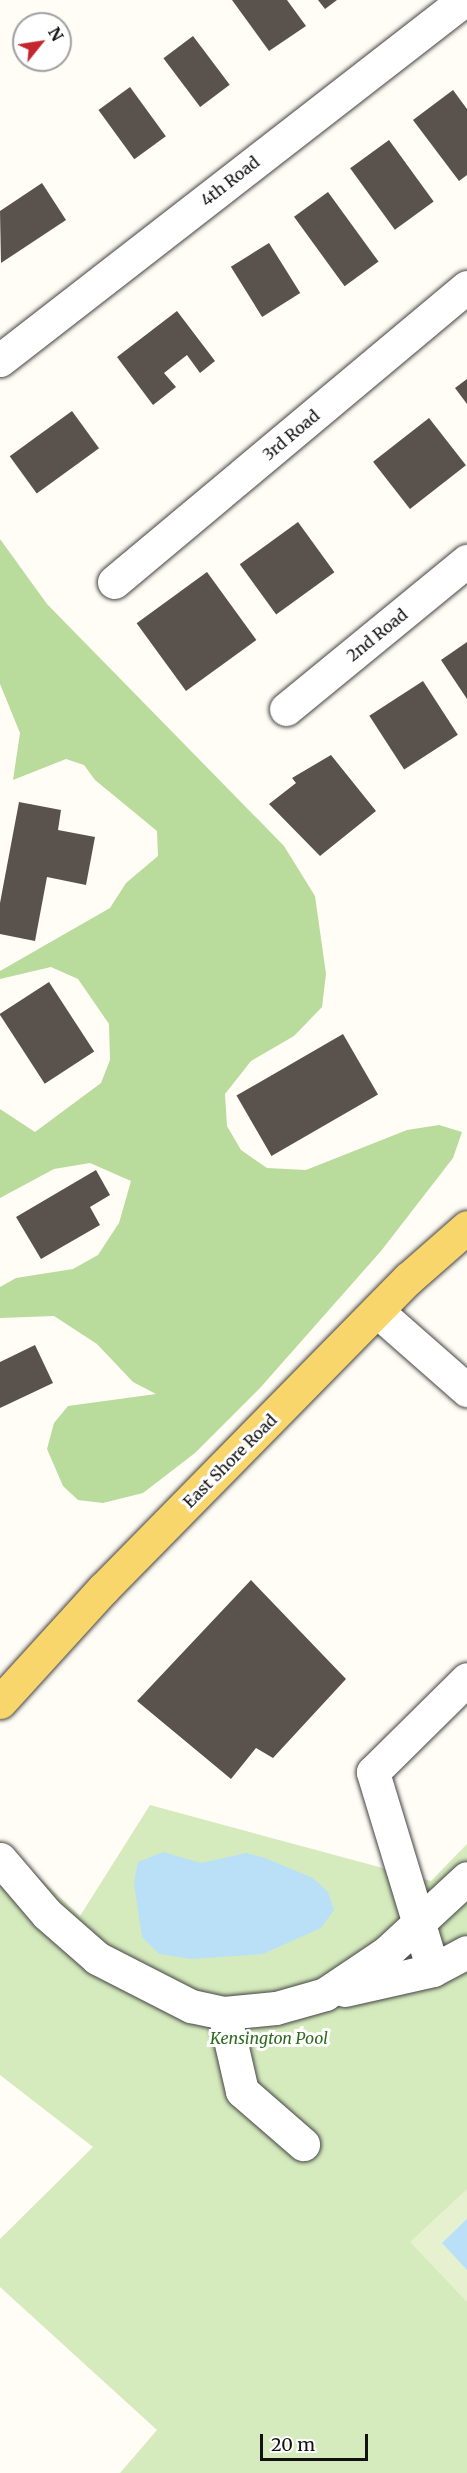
<!DOCTYPE html>
<style>
body{margin:0}
#map{position:relative;width:467px;height:2473px;overflow:hidden;background:#fffdf5;font-family:Merriweather,serif}
div>[style]{position:absolute}
.green>*{inset:0;background:#d5ebbd}
.forest>*{inset:0;background:#b9dc9c}
.pitch>*{inset:0;background:#e6f2cf}
.water>*{inset:0;background:#b9e0f7}
.building>*{inset:0;background:#5a524d;transform-origin:0 0}
.roads{filter:drop-shadow(0 0 2px #444) drop-shadow(0 0 2px #444)}
.minor>*{height:33px;margin:-16.5px;padding:0 16.5px;transform-origin:16.5px;border-radius:16.5px;background:#fff}
.major>*{height:33px;margin:-16.5px;padding:0 16.5px;transform-origin:16.5px;border-radius:16.5px;background:#f9d66b}
span{translate:-50% -50%;white-space:nowrap;text-align:center;line-height:1.15;-webkit-text-stroke:6px #fff;paint-order:stroke}
.street-label{font-size:16px;color:#111}
.park-label{font-size:16px;color:#2f6b1f;font-style:italic}
.north{position:absolute;left:12px;top:12px;width:60px;height:60px;box-sizing:border-box;background:#fff;border:2px solid #a0a0a0;border-radius:50%;rotate:60deg;font-size:16px;font-weight:700;line-height:24px;text-align:center;color:#111}
.north::after{content:'';display:block;margin:auto;width:21px;height:27px;background:#c4262e;clip-path:polygon(50% 0,100% 100%,50% 72%,0 100%)}
.scale{position:absolute;left:260px;top:2434px;width:108px;height:27px;box-sizing:border-box;border:3px solid #111;border-top:0;padding-left:8px;font-size:18px;line-height:21px;white-space:nowrap;color:#111;-webkit-text-stroke:4px #fff;paint-order:stroke}
</style>
<div id="map">
<div class="green">
<div style="clip-path:polygon(150px 1805px,431px 1881px,467px 1844px,467px 2473px,120px 2473px,157px 2430px,0 2287px,0 2239px,93px 2147px,0 2075px,0 1841px,80px 1916px)"></div>
</div>
<div class="forest">
<div style="clip-path:polygon(0 539px,47px 604px,284px 846px,315px 896px,326px 974px,322px 1007px,294px 1036px,251px 1061px,225px 1094px,227px 1126px,241px 1150px,267px 1168px,306px 1170px,407px 1130px,439px 1125px,462px 1132px,453px 1158px,381px 1251px,260px 1388px,195px 1453px,143px 1493px,103px 1503px,78px 1500px,63px 1486px,47px 1449px,54px 1423px,68px 1406px,156px 1394px,133px 1382px,97px 1344px,54px 1316px,0 1318px,0 1287px,16px 1278px,73px 1269px,98px 1255px,119px 1223px,131px 1181px,90px 1163px,54px 1169px,0 1198px,0 1109px,35px 1132px,101px 1083px,110px 1060px,109px 1024px,78px 979px,51px 967px,0 979px,0 971px,110px 908px,126px 883px,158px 856px,157px 831px,95px 780px,84px 765px,66px 759px,13px 780px,20px 733px,0 684px)"></div>
</div>
<div class="pitch">
<div style="clip-path:polygon(467px 2189px,467px 2302px,410px 2242px)"></div>
</div>
<div class="water">
<div style="clip-path:polygon(163px 1852px,201px 1863px,246px 1853px,265px 1858px,313px 1878px,328px 1892px,334px 1910px,321px 1928px,263px 1954px,192px 1959px,159px 1954px,142px 1937px,134px 1883px,138px 1862px)"></div>
<div style="clip-path:polygon(467px 2219px,467px 2270px,442px 2243px)"></div>
</div>
<div class="building">
<div style="clip-path:polygon(232px 0,287px 0,306px 26px,269px 51px)"></div>
<div style="clip-path:polygon(318px 0,337px 0,325px 9px)"></div>
<div style="left:193px;top:36px;width:61px;height:37px;rotate:53deg"></div>
<div style="left:130px;top:87px;width:61px;height:39px;rotate:54deg"></div>
<div style="clip-path:polygon(453px 90px,467px 109px,467px 175px,459px 181px,413px 120px)"></div>
<div style="left:389px;top:140px;width:76px;height:48px;rotate:54deg"></div>
<div style="clip-path:polygon(42px 183px,66px 220px,1px 263px,0 211px)"></div>
<div style="left:328px;top:192px;width:86px;height:42px;rotate:54deg"></div>
<div style="left:269px;top:243px;width:59px;height:45px;rotate:58deg"></div>
<div style="clip-path:polygon(177px 311px,215px 361px,200px 373px,187px 355px,164px 373px,176px 387px,153px 405px,117px 357px)"></div>
<div style="clip-path:polygon(467px 379px,467px 404px,455px 388px)"></div>
<div style="left:72px;top:411px;width:46px;height:77px;rotate:54deg"></div>
<div style="left:429px;top:418px;width:60px;height:71px;rotate:52deg"></div>
<div style="left:298px;top:522px;width:62px;height:72px;rotate:54deg"></div>
<div style="left:207px;top:572px;width:84px;height:87px;rotate:54deg"></div>
<div style="clip-path:polygon(467px 642px,467px 699px,441px 660px)"></div>
<div style="left:423px;top:681px;width:64px;height:64px;rotate:57deg"></div>
<div style="clip-path:polygon(331px 755px,376px 811px,320px 856px,269px 804px,296px 783px,292px 778px)"></div>
<div style="clip-path:polygon(19px 802px,61px 810px,58px 830px,95px 837px,86px 885px,47px 877px,35px 941px,0 934px,0 903px)"></div>
<div style="left:49px;top:982px;width:83px;height:59px;rotate:57deg"></div>
<div style="left:343px;top:1034px;width:70px;height:123px;rotate:60deg"></div>
<div style="clip-path:polygon(96px 1170px,110px 1195px,90px 1207px,100px 1225px,41px 1259px,16px 1217px)"></div>
<div style="clip-path:polygon(35px 1345px,53px 1383px,0 1408px,0 1362px)"></div>
<div style="clip-path:polygon(251px 1580px,346px 1679px,273px 1758px,256px 1748px,231px 1779px,137px 1701px)"></div>
</div>
<div class="roads">
<div class="minor">
<div style="left:0;top:360px;width:587px;rotate:-37.81deg"></div>
<div style="left:114px;top:582px;width:460px;rotate:-39.9deg"></div>
<div style="left:286px;top:709px;width:234px;rotate:-39.3deg"></div>
<div style="left:377px;top:1311px;width:120px;rotate:41.3deg"></div>
<div style="left:0;top:1859px;width:72px;rotate:49.5deg"></div>
<div style="left:47px;top:1914px;width:67px;rotate:41.3deg"></div>
<div style="left:97px;top:1958px;width:106px;rotate:27.1deg"></div>
<div style="left:191px;top:2006px;width:34px;rotate:12deg"></div>
<div style="left:224px;top:2013px;width:52px;rotate:-5.5deg"></div>
<div style="left:276px;top:2008px;width:51px;rotate:-15.9deg"></div>
<div style="left:325px;top:1994px;width:73px;rotate:-33.9deg"></div>
<div style="left:386px;top:1953px;width:110px;rotate:-42.8deg"></div>
<div style="left:433px;top:1970px;width:207px;rotate:-106.9deg"></div>
<div style="left:373px;top:1772px;width:132px;rotate:-44.7deg"></div>
<div style="left:345px;top:1990px;width:90px;rotate:-12.8deg"></div>
<div style="left:433px;top:1970px;width:38px;rotate:-28deg"></div>
<div style="left:224px;top:2013px;width:80px;rotate:77deg"></div>
<div style="left:242px;top:2091px;width:81px;rotate:41deg"></div>
</div>
<div class="major">
<div style="left:0;top:1702px;width:153px;rotate:-47.7deg"></div>
<div style="left:103px;top:1589px;width:436px;rotate:-45.5deg"></div>
<div style="left:409px;top:1278px;width:77px;rotate:-41.3deg"></div>
</div>
</div>
<div class="street-label">
<span style="left:230px;top:181px;rotate:-38deg">4th Road</span>
<span style="left:291px;top:435px;rotate:-40deg">3rd Road</span>
<span style="left:377px;top:635px;rotate:-39deg">2nd Road</span>
<span style="left:230px;top:1461px;rotate:-45deg">East Shore Road</span>
</div>
<div class="park-label">
<span style="left:269px;top:2038px">Kensington Pool</span>
</div>
<div class="north">N</div>
<div class="scale">20 m</div>
</div>
